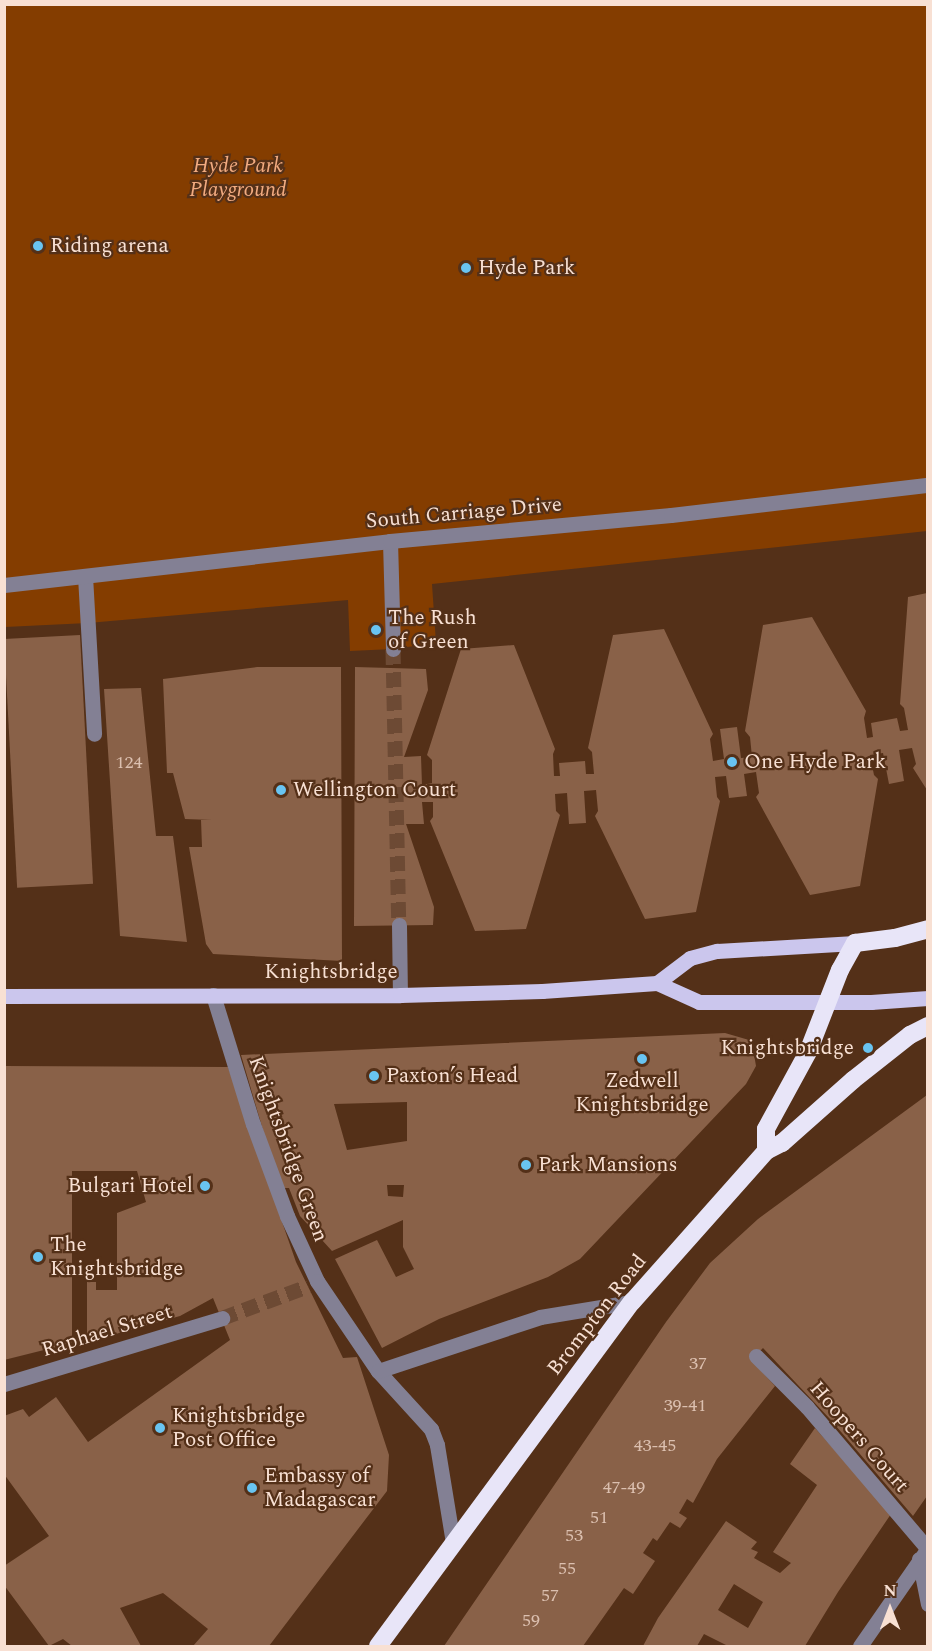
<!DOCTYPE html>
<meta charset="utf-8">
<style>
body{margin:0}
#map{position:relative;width:932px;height:1651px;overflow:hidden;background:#543018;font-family:Spectral,serif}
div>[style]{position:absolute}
.green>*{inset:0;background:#843d00}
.building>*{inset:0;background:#896148;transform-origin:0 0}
.minor-tunnel>*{height:15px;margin-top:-7.5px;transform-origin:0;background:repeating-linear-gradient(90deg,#6d4a34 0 15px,transparent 0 23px)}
.minor>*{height:15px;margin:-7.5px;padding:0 7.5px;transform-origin:7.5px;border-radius:7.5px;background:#838094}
.major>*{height:15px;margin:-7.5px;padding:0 7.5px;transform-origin:7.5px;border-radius:7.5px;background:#cbc6ed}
.highway>*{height:18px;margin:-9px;padding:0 9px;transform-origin:9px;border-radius:9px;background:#e8e5f8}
.dots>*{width:16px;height:16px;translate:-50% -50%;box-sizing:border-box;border:3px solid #543018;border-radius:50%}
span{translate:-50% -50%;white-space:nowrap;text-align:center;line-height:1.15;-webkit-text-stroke:4.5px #543018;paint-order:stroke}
.number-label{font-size:18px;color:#dcc0b0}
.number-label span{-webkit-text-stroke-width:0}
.park-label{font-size:21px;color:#f2ab80;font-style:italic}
.poi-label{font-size:21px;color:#f8e0d3}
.left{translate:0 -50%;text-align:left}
.right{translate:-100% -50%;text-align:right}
.street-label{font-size:21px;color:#f8e0d3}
.frame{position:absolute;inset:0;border:6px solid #f8e0d3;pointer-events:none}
.north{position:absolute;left:860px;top:1579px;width:60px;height:60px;-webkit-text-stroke:4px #543018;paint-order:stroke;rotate:0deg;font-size:16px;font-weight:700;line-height:24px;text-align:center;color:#f8e0d3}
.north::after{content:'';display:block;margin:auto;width:21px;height:27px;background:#f8e0d3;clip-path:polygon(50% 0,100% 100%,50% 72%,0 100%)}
</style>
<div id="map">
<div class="green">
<div style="clip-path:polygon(5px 5px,927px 5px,927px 531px,432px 584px,436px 643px,393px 649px,350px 651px,348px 600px,88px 623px,5px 627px)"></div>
</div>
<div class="building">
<div style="clip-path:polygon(927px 593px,927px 790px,913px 768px,916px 764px,912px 748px,899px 750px,904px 781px,889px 784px,883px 753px,870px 755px,874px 775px,878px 779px,860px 886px,810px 895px,756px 797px,759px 793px,756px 772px,744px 774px,747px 796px,729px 798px,726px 776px,715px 777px,717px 797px,720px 801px,696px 912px,645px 919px,595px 816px,598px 811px,596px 790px,584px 791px,586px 823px,569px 824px,567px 793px,555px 794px,556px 811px,560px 815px,526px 929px,475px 931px,430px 821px,433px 817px,433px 802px,422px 802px,424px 824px,406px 824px,434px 907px,433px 925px,354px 926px,355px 667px,426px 669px,428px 690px,404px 757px,421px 756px,422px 785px,432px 783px,432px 760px,427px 755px,461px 649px,514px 645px,555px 749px,553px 754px,554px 776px,560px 776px,559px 763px,585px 761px,586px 774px,594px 774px,592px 752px,588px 748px,613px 635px,664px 629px,713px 734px,710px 739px,713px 761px,724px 759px,720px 729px,737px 727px,741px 758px,752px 757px,750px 737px,745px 731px,763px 625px,812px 617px,866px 711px,864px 718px,867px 738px,873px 737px,871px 723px,897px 718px,900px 731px,908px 730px,904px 708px,900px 704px,908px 597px)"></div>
<div style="left:80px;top:635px;width:249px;height:76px;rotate:87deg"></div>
<div style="clip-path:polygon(257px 667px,341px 667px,342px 961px,213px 954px,206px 944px,189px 847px,202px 847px,201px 820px,212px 820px,185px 819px,173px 773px,167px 773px,163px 679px)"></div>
<div style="clip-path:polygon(141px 688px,156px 836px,173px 836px,187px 942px,120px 936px,104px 689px)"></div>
<div style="clip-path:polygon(evenodd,725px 1033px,749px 1040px,753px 1048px,756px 1066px,746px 1084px,580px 1259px,548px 1277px,439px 1319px,382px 1348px,335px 1259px,377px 1240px,396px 1277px,414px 1269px,403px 1247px,403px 1220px,332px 1251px,300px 1216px,289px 1188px,280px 1188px,241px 1055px,725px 1033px,407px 1102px,407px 1141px,347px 1150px,334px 1104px,407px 1102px,725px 1033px,387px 1185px,404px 1185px,403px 1197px,388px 1196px,387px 1185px)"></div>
<div style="clip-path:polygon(4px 1066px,228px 1067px,296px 1262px,343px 1358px,357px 1357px,389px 1455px,387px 1491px,269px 1646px,193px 1646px,208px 1629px,163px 1593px,120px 1608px,141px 1646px,72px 1646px,63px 1639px,49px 1646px,4px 1585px,4px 1566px,49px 1536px,4px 1474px,4px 1416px,23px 1409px,29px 1417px,56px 1397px,88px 1442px,230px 1340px,213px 1298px,180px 1316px,87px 1342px,87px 1282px,96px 1282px,96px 1290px,117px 1290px,117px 1213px,146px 1202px,137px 1171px,72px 1171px,72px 1343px,4px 1360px)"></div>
<div style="clip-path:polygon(927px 1095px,927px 1496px,913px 1516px,830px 1419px,763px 1348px,751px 1360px,775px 1386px,717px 1459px,693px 1503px,687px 1499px,679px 1513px,687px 1518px,680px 1528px,670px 1522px,657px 1541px,653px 1538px,643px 1553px,655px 1561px,633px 1594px,624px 1588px,583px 1646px,444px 1646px,666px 1322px,710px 1263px,758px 1219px)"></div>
<div style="clip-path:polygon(evenodd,815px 1428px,891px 1514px,838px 1592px,805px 1646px,728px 1646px,704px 1634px,697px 1646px,643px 1646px,658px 1618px,726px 1521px,757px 1542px,751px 1549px,758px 1552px,754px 1558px,780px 1573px,791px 1563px,773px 1552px,817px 1485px,790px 1464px,815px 1428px,734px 1584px,763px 1602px,748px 1628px,718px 1610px,734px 1584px)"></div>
</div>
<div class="minor-tunnel">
<div style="left:393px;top:649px;width:276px;rotate:88.8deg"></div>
<div style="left:222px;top:1318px;width:92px;rotate:-20.4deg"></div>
</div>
<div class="minor">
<div style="left:390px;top:541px;width:108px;rotate:88.4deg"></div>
<div style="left:85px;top:576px;width:158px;rotate:86.7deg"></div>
<div style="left:4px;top:585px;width:388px;rotate:-6.5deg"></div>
<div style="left:390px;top:541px;width:282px;rotate:-5.3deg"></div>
<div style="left:671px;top:515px;width:259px;rotate:-6.7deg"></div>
<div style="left:399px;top:925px;width:70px;rotate:89.2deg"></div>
<div style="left:213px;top:995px;width:135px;rotate:72.8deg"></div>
<div style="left:253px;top:1124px;width:98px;rotate:69.7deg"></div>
<div style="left:287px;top:1216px;width:72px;rotate:65.2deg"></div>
<div style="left:317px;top:1281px;width:109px;rotate:55.9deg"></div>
<div style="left:378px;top:1371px;width:79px;rotate:47.6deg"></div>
<div style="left:431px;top:1429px;width:17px;rotate:69deg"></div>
<div style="left:437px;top:1445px;width:99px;rotate:80.7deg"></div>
<div style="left:756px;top:1356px;width:72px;rotate:45deg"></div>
<div style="left:807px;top:1407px;width:185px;rotate:49.6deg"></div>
<div style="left:378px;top:1371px;width:171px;rotate:-18.4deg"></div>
<div style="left:540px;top:1317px;width:93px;rotate:-9.3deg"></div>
<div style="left:4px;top:1384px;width:228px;rotate:-16.8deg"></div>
<div style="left:919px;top:1559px;width:46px;rotate:78.7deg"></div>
<div style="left:860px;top:1646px;width:119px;rotate:-55.2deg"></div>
</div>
<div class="major">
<div style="left:657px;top:983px;width:41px;rotate:-37.1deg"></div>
<div style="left:690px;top:958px;width:28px;rotate:-15deg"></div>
<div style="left:717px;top:951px;width:138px;rotate:-3.3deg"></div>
<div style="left:4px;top:996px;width:396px;rotate:-0.1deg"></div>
<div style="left:400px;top:995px;width:142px;rotate:-1.6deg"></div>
<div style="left:542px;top:991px;width:115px;rotate:-4deg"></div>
<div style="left:657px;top:983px;width:46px;rotate:24.3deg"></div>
<div style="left:699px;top:1002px;width:172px"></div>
<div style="left:871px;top:1002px;width:57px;rotate:-4deg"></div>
</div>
<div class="highway">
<div style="left:766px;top:1151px;width:18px;rotate:-27deg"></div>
<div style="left:782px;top:1143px;width:95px;rotate:-41.6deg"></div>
<div style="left:853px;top:1080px;width:73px;rotate:-38.3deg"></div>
<div style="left:910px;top:1035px;width:20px;rotate:-27deg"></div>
<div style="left:378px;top:1646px;width:428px;rotate:-53.6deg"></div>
<div style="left:632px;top:1302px;width:202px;rotate:-48.4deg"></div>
<div style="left:766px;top:1151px;width:22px;rotate:-90deg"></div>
<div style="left:766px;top:1129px;width:88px;rotate:-61.4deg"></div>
<div style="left:808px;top:1052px;width:88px;rotate:-68.7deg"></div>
<div style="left:840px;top:970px;width:31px;rotate:-61deg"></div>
<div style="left:855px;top:943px;width:40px;rotate:-7.1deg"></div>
<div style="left:895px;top:938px;width:34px;rotate:-15deg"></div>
</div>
<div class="dots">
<div style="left:38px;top:246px;background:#69c4f1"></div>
<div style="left:466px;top:268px;background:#69c4f1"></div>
<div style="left:376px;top:630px;background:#69c4f1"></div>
<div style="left:732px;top:762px;background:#69c4f1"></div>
<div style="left:281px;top:790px;background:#69c4f1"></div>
<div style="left:868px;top:1048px;background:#69c4f1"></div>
<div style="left:642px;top:1059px;background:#69c4f1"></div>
<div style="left:374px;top:1076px;background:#69c4f1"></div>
<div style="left:526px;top:1165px;background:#69c4f1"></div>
<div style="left:205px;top:1186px;background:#69c4f1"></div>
<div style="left:38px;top:1257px;background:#69c4f1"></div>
<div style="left:160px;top:1428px;background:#69c4f1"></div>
<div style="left:252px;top:1488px;background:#69c4f1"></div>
</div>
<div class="number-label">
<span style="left:129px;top:763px">124</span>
<span style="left:698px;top:1364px">37</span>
<span style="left:685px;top:1406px">39-41</span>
<span style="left:655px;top:1446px">43-45</span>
<span style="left:624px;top:1488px">47-49</span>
<span style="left:599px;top:1518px">51</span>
<span style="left:574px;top:1536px">53</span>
<span style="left:567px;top:1569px">55</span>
<span style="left:550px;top:1596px">57</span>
<span style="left:531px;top:1621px">59</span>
</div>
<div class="park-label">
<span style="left:238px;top:178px">Hyde Park<br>Playground</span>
</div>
<div class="poi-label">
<span class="left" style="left:50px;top:246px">Riding arena</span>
<span class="left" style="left:478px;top:268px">Hyde Park</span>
<span class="left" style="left:388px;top:630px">The Rush<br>of Green</span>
<span class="left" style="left:744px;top:762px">One Hyde Park</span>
<span class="left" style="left:293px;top:790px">Wellington Court</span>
<span class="right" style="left:854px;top:1048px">Knightsbridge</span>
<span class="left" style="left:386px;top:1076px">Paxton’s Head</span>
<span style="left:642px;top:1093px">Zedwell<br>Knightsbridge</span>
<span class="left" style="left:538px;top:1165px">Park Mansions</span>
<span class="right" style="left:193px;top:1186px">Bulgari Hotel</span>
<span class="left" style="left:50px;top:1257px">The<br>Knightsbridge</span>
<span class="left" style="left:172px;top:1428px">Knightsbridge<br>Post Office</span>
<span class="left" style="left:264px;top:1488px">Embassy of<br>Madagascar</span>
</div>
<div class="street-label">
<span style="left:464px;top:513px;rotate:-5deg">South Carriage Drive</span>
<span style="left:331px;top:972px">Knightsbridge</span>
<span style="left:288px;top:1149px;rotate:70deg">Knightsbridge Green</span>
<span style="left:597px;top:1315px;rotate:-52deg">Brompton Road</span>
<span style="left:107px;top:1331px;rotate:-17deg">Raphael Street</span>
<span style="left:859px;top:1437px;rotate:49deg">Hoopers Court</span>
</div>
<div class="frame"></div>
<div class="north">N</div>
</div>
